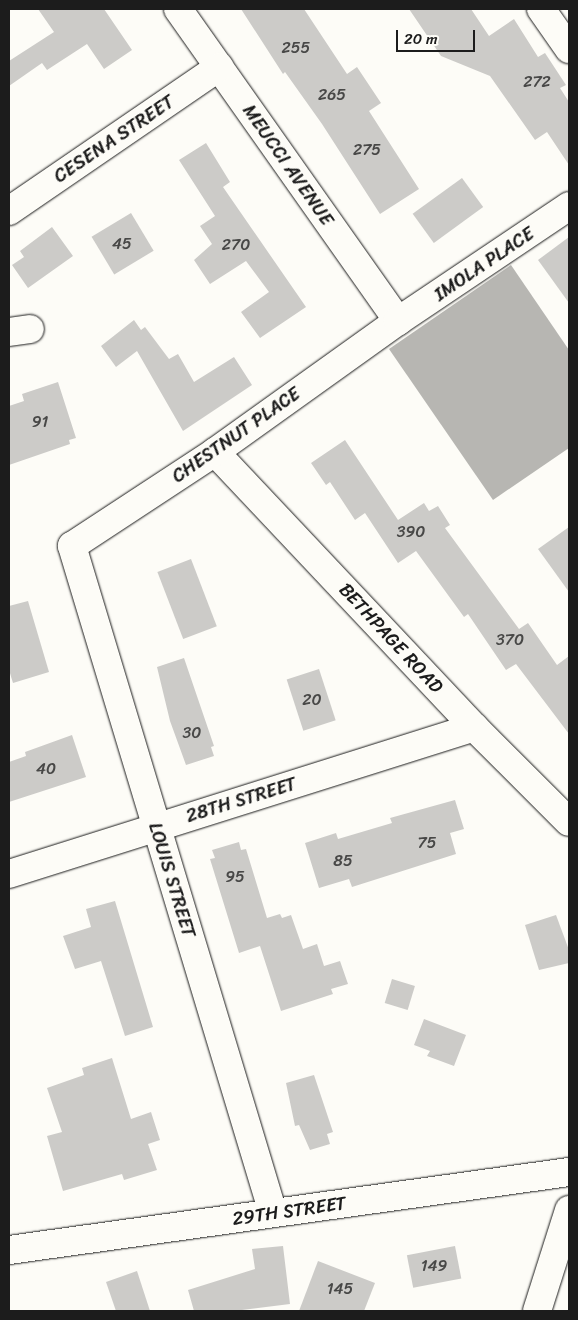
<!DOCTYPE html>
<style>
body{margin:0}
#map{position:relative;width:578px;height:1320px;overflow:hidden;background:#fdfcf7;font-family:Sriracha,sans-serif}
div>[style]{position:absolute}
.water>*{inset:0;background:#b7b6b2}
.building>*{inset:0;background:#cccbc8;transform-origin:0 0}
.roads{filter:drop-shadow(0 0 1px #1c1c1c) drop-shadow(0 0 1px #1c1c1c)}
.minor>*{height:28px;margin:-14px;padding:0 14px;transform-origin:14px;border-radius:14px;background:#fdfcf7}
.secondary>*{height:28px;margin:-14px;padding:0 14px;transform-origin:14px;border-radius:14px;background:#fdfcf7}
span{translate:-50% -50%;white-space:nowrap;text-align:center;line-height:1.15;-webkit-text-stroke:4px #fdfcf7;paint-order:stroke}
.number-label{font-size:16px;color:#484847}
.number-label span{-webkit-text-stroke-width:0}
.street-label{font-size:19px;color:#1c1c1c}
.frame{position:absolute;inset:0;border:10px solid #1c1c1c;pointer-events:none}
.scale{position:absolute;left:396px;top:30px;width:79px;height:22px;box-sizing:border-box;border:2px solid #1c1c1c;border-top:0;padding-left:6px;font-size:15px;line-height:18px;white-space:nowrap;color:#1c1c1c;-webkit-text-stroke:4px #fdfcf7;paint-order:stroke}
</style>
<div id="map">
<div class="water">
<div style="clip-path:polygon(511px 265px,569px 350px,569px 448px,493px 500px,389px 349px)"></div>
</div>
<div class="building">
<div style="clip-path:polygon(38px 9px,104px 9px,132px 50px,104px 69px,87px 44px,47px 70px,42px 63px,9px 86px,9px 61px,54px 32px)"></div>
<div style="clip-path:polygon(241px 9px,304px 9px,347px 74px,357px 67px,381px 103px,369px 111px,419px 189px,380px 214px,322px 124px,285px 72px,283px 74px)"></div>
<div style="clip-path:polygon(409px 9px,471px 9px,489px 36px,514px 19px,538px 57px,545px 53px,566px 85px,560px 88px,569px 102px,569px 165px,547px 132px,535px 140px,490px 76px,441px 56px)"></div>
<div style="clip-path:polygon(206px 143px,230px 182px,223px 187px,306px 307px,260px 338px,241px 312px,269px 292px,246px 261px,210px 284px,194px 260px,212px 244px,200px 226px,215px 216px,179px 160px)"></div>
<div style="left:462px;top:178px;width:36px;height:61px;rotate:54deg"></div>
<div style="left:131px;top:213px;width:44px;height:46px;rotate:59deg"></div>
<div style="clip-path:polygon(52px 227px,73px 256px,28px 288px,12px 265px,24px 257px,20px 251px)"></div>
<div style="clip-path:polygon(569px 237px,569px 303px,538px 260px)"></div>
<div style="clip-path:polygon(134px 320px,141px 330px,145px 327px,169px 359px,178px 354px,194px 382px,234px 357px,252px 385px,183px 431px,137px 351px,116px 367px,101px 346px)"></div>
<div style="clip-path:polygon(58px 382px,76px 438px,69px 440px,70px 444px,9px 465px,9px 406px,24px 401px,22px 394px)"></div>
<div style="clip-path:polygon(345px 440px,398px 520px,424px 503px,429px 511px,438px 506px,450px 525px,445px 528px,519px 629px,528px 623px,557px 665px,569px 656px,569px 734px,516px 664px,506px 670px,468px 614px,464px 617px,416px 551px,398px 563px,365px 513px,355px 520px,330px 482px,326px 485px,311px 463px)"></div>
<div style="clip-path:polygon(569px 527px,569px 592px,538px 549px)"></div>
<div style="left:191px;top:559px;width:72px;height:36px;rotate:69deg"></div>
<div style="clip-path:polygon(28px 601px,49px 672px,13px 683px,9px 670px,9px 606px)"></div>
<div style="clip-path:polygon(184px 658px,214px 746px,211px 747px,214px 756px,186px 765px,170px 721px,157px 667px)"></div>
<div style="left:319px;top:669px;width:54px;height:34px;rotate:72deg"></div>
<div style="clip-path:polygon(72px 735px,86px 777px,9px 802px,9px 762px,26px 756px,25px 752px)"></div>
<div style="clip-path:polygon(455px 800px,464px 829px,450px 833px,456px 854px,352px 887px,349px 879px,319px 888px,305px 843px,336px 833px,338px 839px,392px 823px,390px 818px)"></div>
<div style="clip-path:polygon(239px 842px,241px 850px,246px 849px,267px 918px,280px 914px,282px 918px,291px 915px,303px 949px,317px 944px,324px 966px,340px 961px,348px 984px,331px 989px,333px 994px,281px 1011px,260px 946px,239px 953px,210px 859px,215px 858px,212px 850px)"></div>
<div style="clip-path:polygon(115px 901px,153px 1027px,125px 1036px,101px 961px,75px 969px,63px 936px,91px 927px,86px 909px)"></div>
<div style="clip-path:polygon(556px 915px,569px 950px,569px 963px,539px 970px,525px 925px)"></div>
<div style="left:392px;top:979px;width:24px;height:25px;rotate:17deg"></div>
<div style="clip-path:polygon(424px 1019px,466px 1035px,454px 1066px,427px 1056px,430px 1051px,414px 1045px)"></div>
<div style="clip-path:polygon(112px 1058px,131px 1119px,151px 1112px,160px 1140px,148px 1144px,157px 1170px,124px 1180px,122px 1174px,63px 1191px,47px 1136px,62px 1132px,47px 1088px,84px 1075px,82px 1068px)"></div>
<div style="clip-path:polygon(314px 1075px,333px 1132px,327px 1134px,330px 1144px,310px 1150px,299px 1125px,295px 1126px,286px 1083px)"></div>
<div style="clip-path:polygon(283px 1246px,290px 1304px,234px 1311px,194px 1311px,188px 1290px,255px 1269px,252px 1249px)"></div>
<div style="left:455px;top:1246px;width:33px;height:49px;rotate:79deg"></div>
<div style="clip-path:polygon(318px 1261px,375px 1283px,364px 1311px,299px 1311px)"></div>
<div style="clip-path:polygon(137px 1271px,150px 1311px,116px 1311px,106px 1282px)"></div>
</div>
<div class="roads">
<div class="minor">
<div style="left:178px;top:9px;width:382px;rotate:54.8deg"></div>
<div style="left:541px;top:9px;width:49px;rotate:55deg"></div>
<div style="left:9px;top:211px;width:255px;rotate:-34.4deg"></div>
<div style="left:9px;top:332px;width:21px;rotate:-8deg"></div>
<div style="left:215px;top:452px;width:378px;rotate:46.7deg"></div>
<div style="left:474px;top:727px;width:134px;rotate:45deg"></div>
<div style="left:9px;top:874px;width:488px;rotate:-17.5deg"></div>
<div style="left:273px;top:1213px;width:697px;rotate:-106.77deg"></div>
<div style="left:72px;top:546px;width:171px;rotate:-33.3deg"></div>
<div style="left:215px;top:452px;width:225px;rotate:-35.6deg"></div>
<div style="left:398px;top:321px;width:206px;rotate:-33.9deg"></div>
<div style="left:9px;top:1250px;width:565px;rotate:-7.93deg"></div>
</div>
<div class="secondary">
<div style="left:537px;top:1311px;width:106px;rotate:-72.4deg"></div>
</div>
</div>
<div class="number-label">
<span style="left:296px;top:48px">255</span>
<span style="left:537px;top:82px">272</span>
<span style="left:332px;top:95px">265</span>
<span style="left:367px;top:150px">275</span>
<span style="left:122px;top:244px">45</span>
<span style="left:236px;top:245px">270</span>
<span style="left:40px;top:422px">91</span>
<span style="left:411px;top:532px">390</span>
<span style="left:510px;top:640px">370</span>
<span style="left:312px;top:700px">20</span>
<span style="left:192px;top:733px">30</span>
<span style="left:46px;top:769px">40</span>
<span style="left:427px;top:843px">75</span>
<span style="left:343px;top:861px">85</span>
<span style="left:235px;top:877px">95</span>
<span style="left:434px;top:1266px">149</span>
<span style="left:340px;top:1289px">145</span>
</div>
<div class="street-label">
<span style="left:114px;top:139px;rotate:-34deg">CESENA STREET</span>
<span style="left:288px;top:165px;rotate:55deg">MEUCCI AVENUE</span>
<span style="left:484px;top:264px;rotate:-34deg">IMOLA PLACE</span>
<span style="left:236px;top:435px;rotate:-35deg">CHESTNUT PLACE</span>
<span style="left:391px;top:638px;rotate:47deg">BETHPAGE ROAD</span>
<span style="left:241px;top:800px;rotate:-17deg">28TH STREET</span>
<span style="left:172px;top:880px;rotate:73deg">LOUIS STREET</span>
<span style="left:289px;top:1211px;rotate:-8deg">29TH STREET</span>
</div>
<div class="frame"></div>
<div class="scale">20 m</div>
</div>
